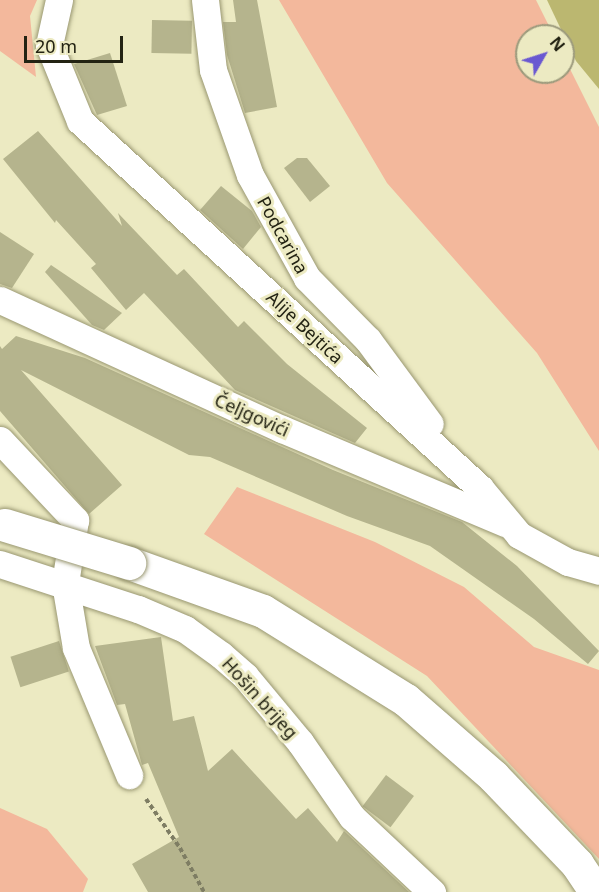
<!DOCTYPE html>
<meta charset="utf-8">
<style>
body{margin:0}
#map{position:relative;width:599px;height:892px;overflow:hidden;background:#eceac2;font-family:"Noto Sans",sans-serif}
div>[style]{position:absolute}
.green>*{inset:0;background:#f3b89c}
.water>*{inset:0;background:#bbb770}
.building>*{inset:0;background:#b5b48d;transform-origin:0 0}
.path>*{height:4px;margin-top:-2px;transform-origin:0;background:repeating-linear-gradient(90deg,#7e7d63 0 4.5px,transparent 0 7.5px)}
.roads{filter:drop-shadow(0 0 2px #999771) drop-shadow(0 0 2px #999771)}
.minor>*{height:27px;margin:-13.5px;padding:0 13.5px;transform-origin:13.5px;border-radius:13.5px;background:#fff}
.primary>*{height:33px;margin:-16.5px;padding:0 16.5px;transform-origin:16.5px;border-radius:16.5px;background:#fff}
.bridges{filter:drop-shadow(0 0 2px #999771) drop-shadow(0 0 2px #999771)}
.primary-bridge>*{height:33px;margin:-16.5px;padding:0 16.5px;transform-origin:16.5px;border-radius:16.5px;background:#fff}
span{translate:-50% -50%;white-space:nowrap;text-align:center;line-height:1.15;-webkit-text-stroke:6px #eceac2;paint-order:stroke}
.street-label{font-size:18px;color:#232313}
.north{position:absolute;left:515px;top:24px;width:60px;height:60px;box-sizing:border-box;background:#eceac2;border:2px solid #9c9a7c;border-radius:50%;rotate:51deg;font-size:16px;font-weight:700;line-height:24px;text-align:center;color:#232313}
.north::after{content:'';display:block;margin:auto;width:21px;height:27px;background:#6a58d1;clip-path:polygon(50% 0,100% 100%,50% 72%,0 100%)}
.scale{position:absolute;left:24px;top:36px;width:99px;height:27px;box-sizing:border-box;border:3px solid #232313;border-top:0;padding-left:8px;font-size:18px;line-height:21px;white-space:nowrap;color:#232313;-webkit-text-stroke:4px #eceac2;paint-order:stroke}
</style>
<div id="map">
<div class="green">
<div style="clip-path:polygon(0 0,37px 0,30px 16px,36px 77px,0 51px)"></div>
<div style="clip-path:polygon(279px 0,536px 0,554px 36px,527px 36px,527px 72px,563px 72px,563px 55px,599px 127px,599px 451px,537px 353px,387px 183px)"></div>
<div style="clip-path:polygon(237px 487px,375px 542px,464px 587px,534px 647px,599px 670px,599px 859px,427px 676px,204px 534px)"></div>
<div style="clip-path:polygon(0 808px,47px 829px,88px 879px,83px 892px,0 892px)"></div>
</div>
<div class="water">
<div style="clip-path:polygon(547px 0,599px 0,599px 89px,576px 61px)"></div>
</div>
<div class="building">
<div style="clip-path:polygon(233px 0,257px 0,277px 107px,245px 113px,227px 55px,223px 22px,236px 22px)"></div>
<div style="left:152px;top:20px;width:40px;height:33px;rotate:1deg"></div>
<div style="clip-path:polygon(110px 53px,127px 106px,97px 115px,74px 64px)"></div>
<div style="clip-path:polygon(38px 131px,122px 226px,118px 213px,177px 275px,184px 269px,238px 327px,244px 321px,287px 364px,367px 428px,355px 443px,235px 390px,144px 293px,126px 310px,91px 268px,96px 264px,56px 220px,55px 223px,3px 159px)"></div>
<div style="clip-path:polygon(297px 158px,307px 158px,330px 186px,310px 202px,284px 168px)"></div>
<div style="clip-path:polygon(221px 186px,252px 211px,261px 227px,243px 249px,200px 210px)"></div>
<div style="clip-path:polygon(0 232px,34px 254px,12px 288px,0 284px)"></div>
<div style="clip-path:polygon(51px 265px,122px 313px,104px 330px,92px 325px,45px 272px)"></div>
<div style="clip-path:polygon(16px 336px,85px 358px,333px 470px,462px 522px,517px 566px,599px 651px,588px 664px,534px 619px,430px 546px,347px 516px,210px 457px,189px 455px,21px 370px,122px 485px,89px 514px,0 411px,0 346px,2px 349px)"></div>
<div style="clip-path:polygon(161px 637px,173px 721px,194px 716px,208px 771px,232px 749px,296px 819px,308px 808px,337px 842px,344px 831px,409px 892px,148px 892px,132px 864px,179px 837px,148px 763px,142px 765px,125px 704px,117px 705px,95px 646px)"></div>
<div style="left:59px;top:641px;width:32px;height:51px;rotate:72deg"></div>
<div style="left:386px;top:775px;width:35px;height:39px;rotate:37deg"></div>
</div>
<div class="path">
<div style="left:146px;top:799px;width:60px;rotate:55.2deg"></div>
<div style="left:180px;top:848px;width:50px;rotate:61.4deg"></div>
</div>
<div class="roads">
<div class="minor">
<div style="left:59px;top:0;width:46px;rotate:102.5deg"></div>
<div style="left:49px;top:45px;width:82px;rotate:67.8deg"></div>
<div style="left:80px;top:121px;width:543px;rotate:42.54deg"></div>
<div style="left:480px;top:488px;width:61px;rotate:50.3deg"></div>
<div style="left:519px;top:535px;width:56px;rotate:28.9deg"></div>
<div style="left:568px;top:562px;width:32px;rotate:16deg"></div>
<div style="left:205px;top:0;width:70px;rotate:83.5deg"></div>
<div style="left:213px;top:70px;width:111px;rotate:70.6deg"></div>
<div style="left:250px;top:175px;width:118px;rotate:61deg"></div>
<div style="left:307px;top:278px;width:87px;rotate:45.5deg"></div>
<div style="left:368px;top:340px;width:104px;rotate:53.6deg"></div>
<div style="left:0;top:300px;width:310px;rotate:24.6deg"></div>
<div style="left:282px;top:429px;width:242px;rotate:22.9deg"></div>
<div style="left:0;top:440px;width:110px;rotate:46.8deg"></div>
<div style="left:75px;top:520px;width:64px;rotate:99deg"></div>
<div style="left:65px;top:583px;width:66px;rotate:80.4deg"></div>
<div style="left:76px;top:648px;width:138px;rotate:67.3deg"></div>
<div style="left:0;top:564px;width:145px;rotate:18.1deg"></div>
<div style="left:138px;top:609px;width:51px;rotate:23.1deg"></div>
<div style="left:185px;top:629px;width:44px;rotate:35.8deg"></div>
<div style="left:221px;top:655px;width:32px;rotate:41deg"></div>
<div style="left:245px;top:676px;width:86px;rotate:50.2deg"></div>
<div style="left:300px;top:742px;width:91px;rotate:55.3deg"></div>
<div style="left:352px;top:817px;width:110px;rotate:43.2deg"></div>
</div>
<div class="primary">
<div style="left:129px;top:563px;width:142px;rotate:19.7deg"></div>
<div style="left:263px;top:611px;width:168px;rotate:31.9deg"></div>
<div style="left:406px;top:700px;width:116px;rotate:41.1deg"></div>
<div style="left:493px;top:776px;width:122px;rotate:46.3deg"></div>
<div style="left:577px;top:864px;width:34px;rotate:56deg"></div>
</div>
</div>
<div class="bridges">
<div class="primary-bridge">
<div style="left:5px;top:525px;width:130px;rotate:17deg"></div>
</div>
</div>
<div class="street-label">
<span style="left:283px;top:235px;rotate:61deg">Podcarina</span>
<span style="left:305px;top:327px;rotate:43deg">Alije Bejtića</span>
<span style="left:252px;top:415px;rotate:24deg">Čeljgovići</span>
<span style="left:260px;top:698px;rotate:48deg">Hošin brijeg</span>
</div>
<div class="north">N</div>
<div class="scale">20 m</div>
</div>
